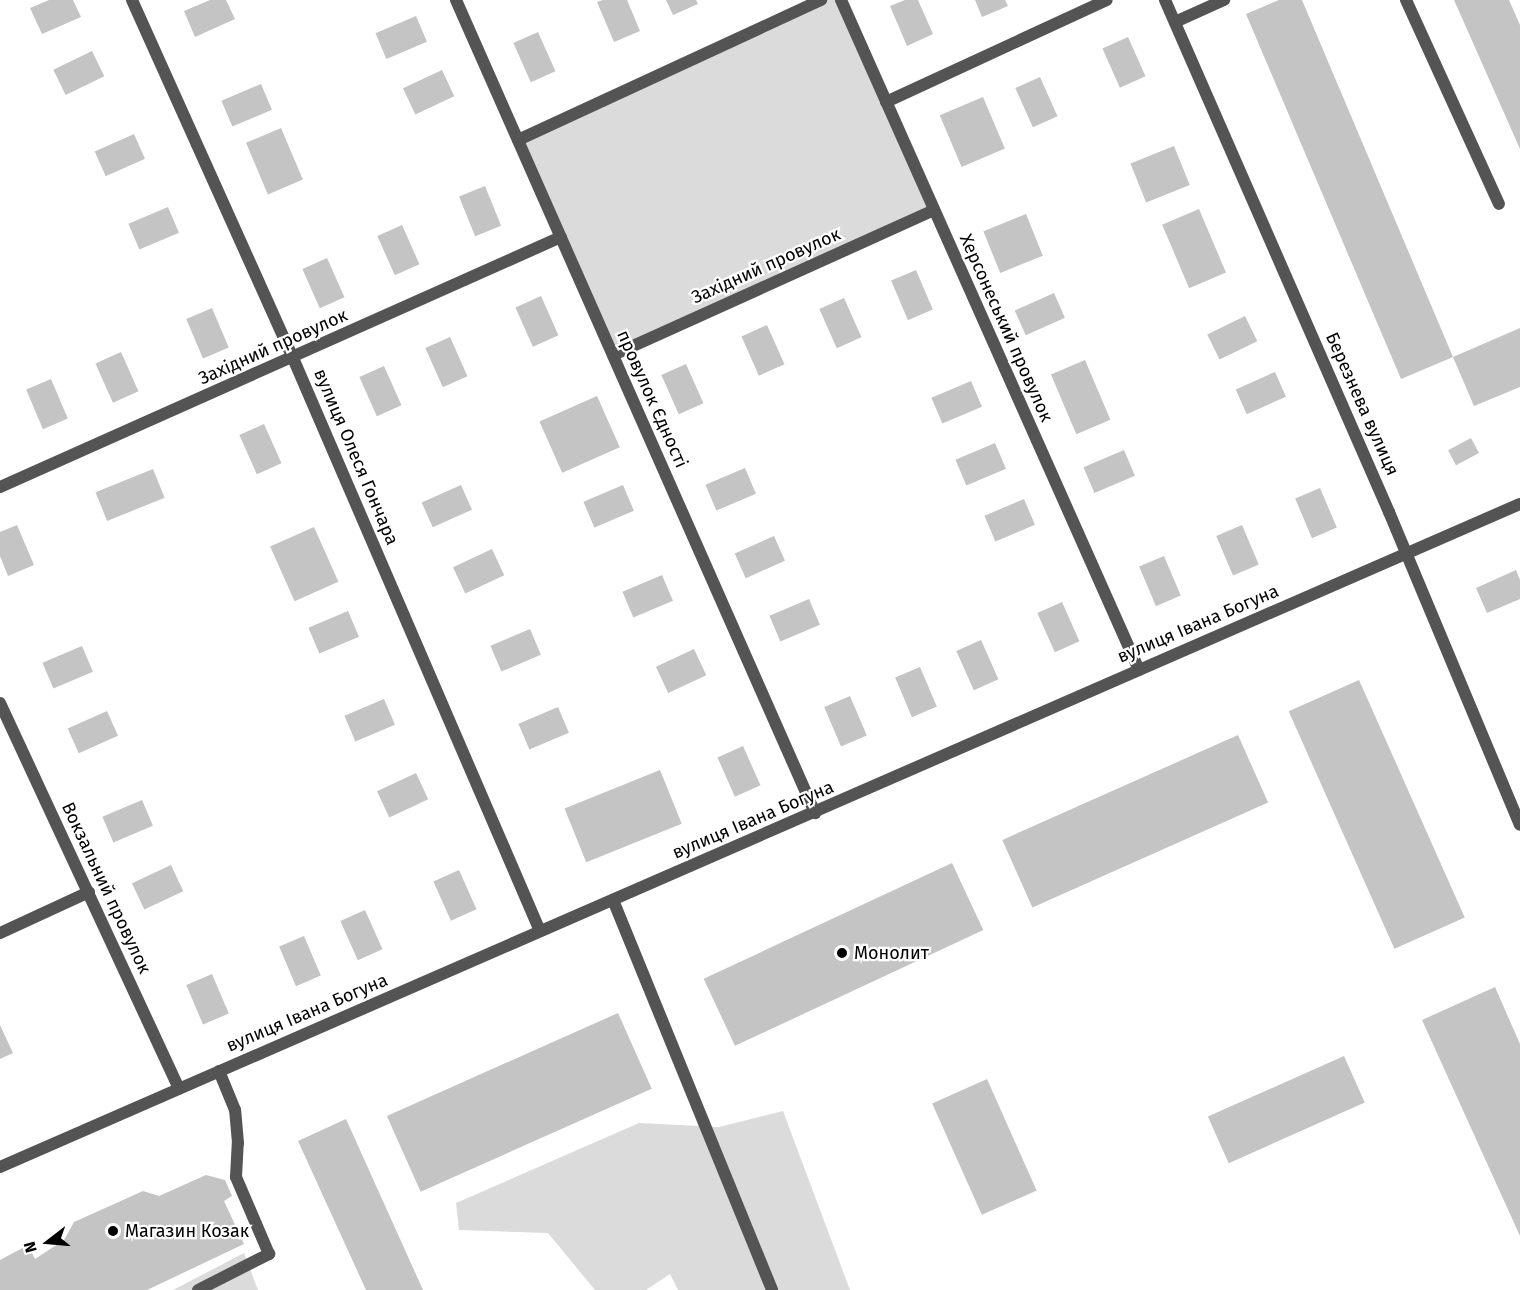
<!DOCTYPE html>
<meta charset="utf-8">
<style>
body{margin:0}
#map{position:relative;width:1520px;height:1290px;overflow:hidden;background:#fff;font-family:"Fira Sans",sans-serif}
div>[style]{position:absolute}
.green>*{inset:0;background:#dbdbdb}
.building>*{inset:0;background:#c4c4c4;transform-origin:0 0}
.lane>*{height:12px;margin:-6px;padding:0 6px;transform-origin:6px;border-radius:6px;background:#545454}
.street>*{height:12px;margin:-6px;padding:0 6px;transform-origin:6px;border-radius:6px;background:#545454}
.dots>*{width:16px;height:16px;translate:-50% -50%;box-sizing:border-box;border:3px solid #fff;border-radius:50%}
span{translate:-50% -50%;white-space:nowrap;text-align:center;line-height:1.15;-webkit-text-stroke:4.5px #fff;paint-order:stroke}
.street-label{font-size:18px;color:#000}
.poi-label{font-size:18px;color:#000}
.left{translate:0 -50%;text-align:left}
.north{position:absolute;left:18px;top:1212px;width:60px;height:60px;-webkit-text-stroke:4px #fff;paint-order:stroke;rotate:254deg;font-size:16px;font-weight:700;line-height:24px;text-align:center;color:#000}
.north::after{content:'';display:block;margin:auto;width:21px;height:27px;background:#000;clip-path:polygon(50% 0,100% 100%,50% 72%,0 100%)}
</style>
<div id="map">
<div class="green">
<div style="clip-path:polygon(821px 0,841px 0,934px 210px,613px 355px,518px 140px)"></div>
<div style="clip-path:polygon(783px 1111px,850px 1290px,678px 1290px,670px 1274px,646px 1290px,595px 1290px,548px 1233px,459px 1230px,456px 1203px,639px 1123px,719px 1127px)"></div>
<div style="clip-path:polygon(244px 1253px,258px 1290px,173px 1290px)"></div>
</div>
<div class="building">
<div style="clip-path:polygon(49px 0,73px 0,81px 17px,42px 34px,30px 8px)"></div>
<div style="clip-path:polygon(210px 0,226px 0,235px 19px,195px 37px,184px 11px)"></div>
<div style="clip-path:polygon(603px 0,627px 0,640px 31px,614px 42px,597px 2px)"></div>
<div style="clip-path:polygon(666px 0,696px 0,698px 4px,673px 15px)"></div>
<div style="clip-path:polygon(905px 0,918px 0,933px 34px,907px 46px,890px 6px)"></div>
<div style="clip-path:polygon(975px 0,1005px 0,1008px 6px,982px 17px)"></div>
<div style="clip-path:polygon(1279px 0,1302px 0,1453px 357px,1401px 379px,1246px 14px)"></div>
<div style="clip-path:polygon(1454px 0,1509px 0,1520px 25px,1520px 149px)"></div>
<div style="left:416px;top:16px;width:28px;height:44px;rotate:67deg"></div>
<div style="left:538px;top:32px;width:43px;height:27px;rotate:66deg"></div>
<div style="left:1128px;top:37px;width:43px;height:28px;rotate:66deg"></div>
<div style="left:92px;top:51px;width:28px;height:43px;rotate:64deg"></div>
<div style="left:442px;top:70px;width:29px;height:43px;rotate:65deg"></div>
<div style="left:1040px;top:77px;width:43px;height:27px;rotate:66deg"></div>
<div style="left:261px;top:84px;width:28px;height:43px;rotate:67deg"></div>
<div style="left:983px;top:97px;width:56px;height:47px;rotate:67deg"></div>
<div style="left:281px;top:128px;width:56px;height:38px;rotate:67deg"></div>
<div style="left:134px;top:134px;width:27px;height:43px;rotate:66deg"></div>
<div style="left:1174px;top:146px;width:42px;height:47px;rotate:68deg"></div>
<div style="left:485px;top:186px;width:43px;height:28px;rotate:68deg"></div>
<div style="left:168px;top:207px;width:28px;height:43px;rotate:67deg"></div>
<div style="left:1199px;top:209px;width:69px;height:40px;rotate:67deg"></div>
<div style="left:1026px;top:214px;width:45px;height:46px;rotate:68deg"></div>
<div style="left:402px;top:225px;width:43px;height:27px;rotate:66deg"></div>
<div style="left:327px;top:258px;width:43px;height:27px;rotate:66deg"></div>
<div style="left:916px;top:270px;width:43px;height:27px;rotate:67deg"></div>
<div style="left:1054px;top:293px;width:27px;height:43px;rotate:66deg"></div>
<div style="left:541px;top:296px;width:43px;height:28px;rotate:66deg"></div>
<div style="left:844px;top:298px;width:43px;height:27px;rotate:66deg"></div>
<div style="left:212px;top:308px;width:43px;height:28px;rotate:67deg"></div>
<div style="left:1245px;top:316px;width:28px;height:42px;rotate:64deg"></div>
<div style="left:767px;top:325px;width:43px;height:28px;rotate:66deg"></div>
<div style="clip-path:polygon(1520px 328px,1520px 387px,1474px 406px,1453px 357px)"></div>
<div style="left:450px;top:337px;width:43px;height:27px;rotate:66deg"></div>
<div style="left:121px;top:352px;width:43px;height:28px;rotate:66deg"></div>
<div style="left:1085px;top:360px;width:65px;height:37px;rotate:67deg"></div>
<div style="left:686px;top:364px;width:43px;height:27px;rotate:66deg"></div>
<div style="left:384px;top:366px;width:43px;height:27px;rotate:66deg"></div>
<div style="left:1275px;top:372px;width:27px;height:43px;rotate:66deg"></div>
<div style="left:51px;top:379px;width:43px;height:27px;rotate:67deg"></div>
<div style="left:971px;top:381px;width:28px;height:43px;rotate:67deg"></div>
<div style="left:597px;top:396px;width:56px;height:63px;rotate:66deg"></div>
<div style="left:264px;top:424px;width:43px;height:27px;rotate:66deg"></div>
<div style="left:1471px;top:438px;width:17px;height:26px;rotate:62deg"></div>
<div style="left:995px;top:443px;width:28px;height:43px;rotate:67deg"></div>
<div style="left:1124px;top:450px;width:28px;height:44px;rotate:67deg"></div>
<div style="left:745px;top:468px;width:28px;height:43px;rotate:67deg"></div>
<div style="left:153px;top:469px;width:31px;height:62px;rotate:68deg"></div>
<div style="left:461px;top:485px;width:27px;height:43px;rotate:66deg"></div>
<div style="left:623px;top:485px;width:28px;height:43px;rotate:67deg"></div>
<div style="left:1320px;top:488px;width:43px;height:27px;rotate:67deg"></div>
<div style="left:1024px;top:499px;width:28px;height:43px;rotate:67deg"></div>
<div style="clip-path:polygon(17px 525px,34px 565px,8px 576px,0 556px,0 532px)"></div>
<div style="left:1242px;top:525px;width:43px;height:28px;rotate:67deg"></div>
<div style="left:314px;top:527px;width:60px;height:48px;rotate:66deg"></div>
<div style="left:774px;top:536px;width:27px;height:43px;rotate:66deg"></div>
<div style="left:492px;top:549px;width:29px;height:43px;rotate:65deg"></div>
<div style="left:1164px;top:556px;width:43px;height:27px;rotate:67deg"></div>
<div style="clip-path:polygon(1516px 570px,1520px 580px,1520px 599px,1487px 613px,1476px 588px)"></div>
<div style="left:662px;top:575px;width:28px;height:43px;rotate:67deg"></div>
<div style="left:809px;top:599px;width:28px;height:43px;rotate:67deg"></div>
<div style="left:1062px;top:602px;width:43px;height:27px;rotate:66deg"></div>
<div style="left:348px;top:611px;width:28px;height:43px;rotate:67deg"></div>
<div style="left:530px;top:629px;width:28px;height:43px;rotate:67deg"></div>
<div style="left:981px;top:640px;width:43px;height:27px;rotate:66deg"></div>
<div style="left:82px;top:646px;width:28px;height:43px;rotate:67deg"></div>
<div style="left:694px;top:649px;width:29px;height:42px;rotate:65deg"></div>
<div style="left:920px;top:667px;width:43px;height:27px;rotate:67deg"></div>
<div style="left:1359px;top:680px;width:260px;height:77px;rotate:66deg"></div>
<div style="left:850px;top:696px;width:43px;height:28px;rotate:67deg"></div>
<div style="left:384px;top:699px;width:28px;height:43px;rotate:67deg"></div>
<div style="left:558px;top:707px;width:28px;height:43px;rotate:67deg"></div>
<div style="left:107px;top:711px;width:27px;height:43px;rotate:66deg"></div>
<div style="left:1238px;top:735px;width:74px;height:258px;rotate:66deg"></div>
<div style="left:743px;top:746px;width:43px;height:28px;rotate:66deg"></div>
<div style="left:660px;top:770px;width:58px;height:103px;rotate:68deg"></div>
<div style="left:416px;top:773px;width:29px;height:43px;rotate:65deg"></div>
<div style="left:142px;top:800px;width:28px;height:43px;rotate:67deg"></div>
<div style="left:952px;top:863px;width:74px;height:274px;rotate:65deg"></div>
<div style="left:171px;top:865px;width:29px;height:43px;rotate:65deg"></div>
<div style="left:459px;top:870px;width:43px;height:28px;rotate:66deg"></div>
<div style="left:365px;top:910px;width:43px;height:27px;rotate:66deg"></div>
<div style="left:304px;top:936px;width:43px;height:27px;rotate:67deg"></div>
<div style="left:212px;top:974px;width:43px;height:28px;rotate:67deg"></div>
<div style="clip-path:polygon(1495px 987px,1520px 1044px,1520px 1236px,1422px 1020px)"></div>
<div style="left:618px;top:1013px;width:83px;height:253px;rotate:66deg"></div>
<div style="clip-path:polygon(0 1025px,13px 1053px,0 1059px)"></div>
<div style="left:1344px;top:1056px;width:51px;height:149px;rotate:66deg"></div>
<div style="left:987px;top:1079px;width:122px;height:60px;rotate:66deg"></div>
<div style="clip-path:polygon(346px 1119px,423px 1290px,366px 1290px,298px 1141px)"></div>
<div style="clip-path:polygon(206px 1175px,225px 1180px,232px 1196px,224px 1201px,244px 1244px,147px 1290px,0 1290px,0 1260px,28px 1245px,35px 1259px,64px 1240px,74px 1222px,143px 1191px,159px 1196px)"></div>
</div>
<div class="lane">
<div style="left:1406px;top:0;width:224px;rotate:65.5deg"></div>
<div style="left:1175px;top:22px;width:54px;rotate:-24.2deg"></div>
<div style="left:613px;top:900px;width:421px;rotate:67.8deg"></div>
<div style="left:0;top:933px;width:98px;rotate:-24.7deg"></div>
<div style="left:198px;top:1290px;width:80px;rotate:-26.9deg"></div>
<div style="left:269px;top:1254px;width:84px;rotate:-113.2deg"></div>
<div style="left:236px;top:1177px;width:34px;rotate:-87deg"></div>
<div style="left:238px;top:1143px;width:33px;rotate:-95deg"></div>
<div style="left:235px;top:1110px;width:42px;rotate:-112.3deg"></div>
</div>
<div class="street">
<div style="left:132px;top:0;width:393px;rotate:65.8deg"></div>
<div style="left:293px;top:358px;width:624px;rotate:66.68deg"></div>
<div style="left:456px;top:0;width:889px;rotate:66.17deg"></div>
<div style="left:841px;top:0;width:733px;rotate:66.02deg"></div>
<div style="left:1165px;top:0;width:559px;rotate:66.37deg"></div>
<div style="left:1389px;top:512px;width:339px;rotate:67.3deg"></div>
<div style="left:886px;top:102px;width:243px;rotate:-24.8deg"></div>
<div style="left:518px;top:140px;width:334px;rotate:-24.8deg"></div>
<div style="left:613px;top:355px;width:352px;rotate:-24.3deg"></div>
<div style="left:0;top:487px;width:614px;rotate:-24.02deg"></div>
<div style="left:0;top:703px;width:425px;rotate:65.1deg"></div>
<div style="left:0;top:1167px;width:1658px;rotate:-23.57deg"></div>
</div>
<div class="dots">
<div style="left:842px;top:953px;background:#000"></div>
<div style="left:113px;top:1231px;background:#000"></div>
</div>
<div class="street-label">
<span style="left:766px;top:266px;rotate:-24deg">Західний провулок</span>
<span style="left:1006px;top:328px;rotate:66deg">Херсонеський провулок</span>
<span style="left:273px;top:347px;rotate:-24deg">Західний провулок</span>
<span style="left:652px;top:399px;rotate:66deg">провулок Єдності</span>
<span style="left:1362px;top:404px;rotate:66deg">Березнева вулиця</span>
<span style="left:356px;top:457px;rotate:67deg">вулиця Олеся Гончара</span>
<span style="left:1198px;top:624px;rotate:-23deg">вулиця Івана Богуна</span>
<span style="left:753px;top:820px;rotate:-23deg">вулиця Івана Богуна</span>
<span style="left:106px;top:888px;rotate:65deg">Вокзальний провулок</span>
<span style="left:307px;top:1013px;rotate:-23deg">вулиця Івана Богуна</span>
</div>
<div class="poi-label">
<span class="left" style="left:854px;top:953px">Монолит</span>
<span class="left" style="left:125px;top:1231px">Магазин Козак</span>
</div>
<div class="north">N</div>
</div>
